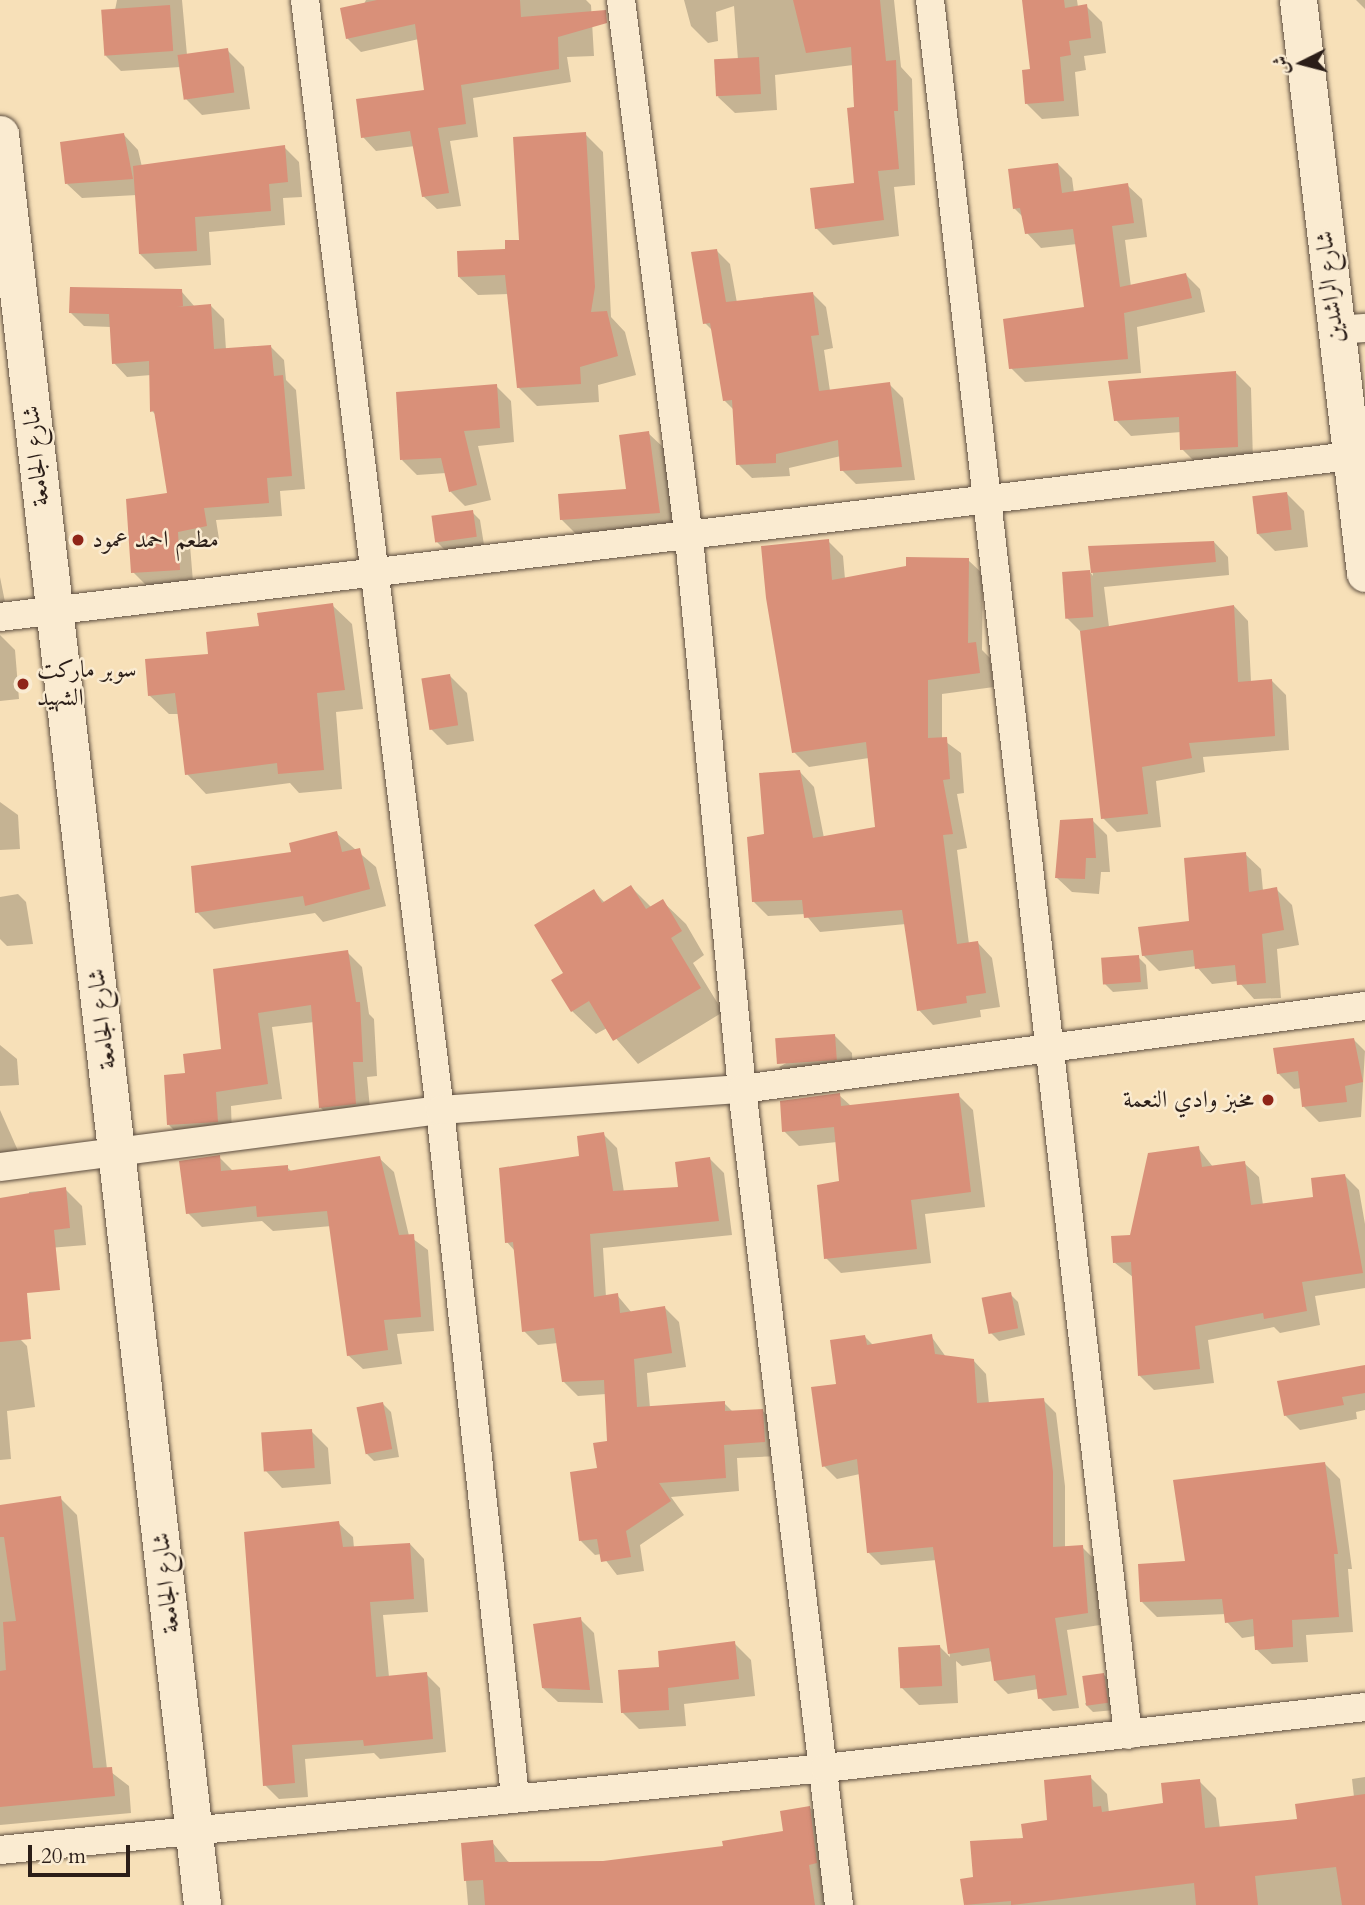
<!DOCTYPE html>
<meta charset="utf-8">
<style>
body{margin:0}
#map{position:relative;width:1365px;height:1905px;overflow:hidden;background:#f7e0b8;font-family:Cardo,Amiri,serif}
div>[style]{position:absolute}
.shadow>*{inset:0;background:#0003}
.building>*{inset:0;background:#d99079;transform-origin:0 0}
.roads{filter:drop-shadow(0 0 2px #5e4e40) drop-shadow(0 0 2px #5e4e40)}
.minor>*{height:28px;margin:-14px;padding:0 14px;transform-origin:14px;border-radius:14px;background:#faebd1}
.tertiary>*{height:37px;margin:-18.5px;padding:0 18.5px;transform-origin:18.5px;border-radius:18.5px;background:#faebd1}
.dots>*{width:19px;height:19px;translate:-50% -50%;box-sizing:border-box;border:4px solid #faebd1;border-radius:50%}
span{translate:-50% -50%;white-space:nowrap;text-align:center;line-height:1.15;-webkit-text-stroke:5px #faebd1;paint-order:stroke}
.street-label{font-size:24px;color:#2b1e18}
.poi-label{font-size:24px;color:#2b1e18}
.left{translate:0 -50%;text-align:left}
.right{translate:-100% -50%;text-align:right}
.north{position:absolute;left:1267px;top:28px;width:70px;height:70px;-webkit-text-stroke:5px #faebd1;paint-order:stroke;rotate:264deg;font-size:19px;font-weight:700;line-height:28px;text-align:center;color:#2b1e18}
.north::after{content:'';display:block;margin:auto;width:24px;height:32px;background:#2b1e18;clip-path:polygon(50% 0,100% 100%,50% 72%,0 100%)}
.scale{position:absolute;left:28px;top:1845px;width:102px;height:32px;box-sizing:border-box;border:4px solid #2b1e18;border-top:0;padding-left:9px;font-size:21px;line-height:24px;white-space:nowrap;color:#2b1e18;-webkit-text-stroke:5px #faebd1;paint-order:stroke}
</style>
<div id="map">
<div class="shadow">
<div style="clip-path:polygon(117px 0,182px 0,187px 55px,227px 50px,244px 67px,250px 109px,202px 115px,185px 98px,180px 67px,121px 71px,106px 56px)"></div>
<div style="clip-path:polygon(366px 0,586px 0,591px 5px,594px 56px,567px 57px,571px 82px,473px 98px,478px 137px,450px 141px,461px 206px,437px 209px,423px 196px,415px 146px,376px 151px,363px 137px,426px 91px,419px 39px,361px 52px,347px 38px)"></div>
<div style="clip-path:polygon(684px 0,894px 0,901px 67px,912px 79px,915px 185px,894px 187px,899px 236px,833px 245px,816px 228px,856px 184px,853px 65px,775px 75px,777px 110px,735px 113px,718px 97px,738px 60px,734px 6px,716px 12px,718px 41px,708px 43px,691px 26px)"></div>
<div style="clip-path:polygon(1023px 0,1077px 0,1078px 7px,1086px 6px,1102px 22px,1106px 53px,1084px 56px,1086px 70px,1075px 72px,1079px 116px,1042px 119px,1027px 104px,1032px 71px)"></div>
<div style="clip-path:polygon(1356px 0,1365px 0,1365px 9px)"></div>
<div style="clip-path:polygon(585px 134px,603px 152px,611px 317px,625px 332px,636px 375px,598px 385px,599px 402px,537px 406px,518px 387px,509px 294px,478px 295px,459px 277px,521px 241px)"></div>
<div style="clip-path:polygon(124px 135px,138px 150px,142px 167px,284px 147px,299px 162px,302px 197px,283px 198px,285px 225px,209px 232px,211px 265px,155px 269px,140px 254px,137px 195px,82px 198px,67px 184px)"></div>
<div style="clip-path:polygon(1058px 164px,1072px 178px,1074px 193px,1127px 185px,1142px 199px,1147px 237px,1125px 240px,1131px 287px,1186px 275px,1200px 289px,1205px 312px,1137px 327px,1141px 373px,1025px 382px,1011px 368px,1086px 309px,1077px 244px,1041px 248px,1027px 233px,1024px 218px,1014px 208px)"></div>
<div style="clip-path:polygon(716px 250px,730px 264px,737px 303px,812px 293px,826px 307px,833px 348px,824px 350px,830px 391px,889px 384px,903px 398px,915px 480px,856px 484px,842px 470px,841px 456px,789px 468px,790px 476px,752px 478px,738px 464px,734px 410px,724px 400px,713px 331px,705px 323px)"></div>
<div style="clip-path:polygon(181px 291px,195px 307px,211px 306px,224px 319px,226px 350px,270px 346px,284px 360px,286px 380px,296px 390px,305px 489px,280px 491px,282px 516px,216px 520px,219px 539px,190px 545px,193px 582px,147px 586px,133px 572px,169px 495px,157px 416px,152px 411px,151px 375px,127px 377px,114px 363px,111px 327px,84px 326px,71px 313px)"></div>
<div style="clip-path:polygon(1236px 373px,1251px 388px,1253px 462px,1197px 464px,1182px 449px,1181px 432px,1131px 436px,1116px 420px)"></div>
<div style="clip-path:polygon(496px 386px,511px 401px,514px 442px,478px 446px,491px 500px,465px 506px,450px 491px,446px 473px,417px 475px,402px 460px)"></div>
<div style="clip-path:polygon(648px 433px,664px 448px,675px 528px,577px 535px,561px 519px,628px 491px)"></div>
<div style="clip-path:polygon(1287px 494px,1304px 511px,1308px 547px,1275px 551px,1258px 534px)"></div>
<div style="clip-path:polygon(472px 512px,480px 520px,484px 545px,445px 550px,437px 542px)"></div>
<div style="clip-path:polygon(828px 541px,843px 556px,845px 579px,968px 560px,983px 574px,982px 650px,990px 658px,994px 687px,942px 694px,942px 739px,961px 753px,964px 793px,957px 794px,967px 848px,957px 850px,969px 944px,978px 943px,992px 958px,1000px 1007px,980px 1010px,981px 1017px,933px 1025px,919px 1010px,906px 924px,820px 932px,805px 914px,768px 916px,754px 902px,766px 836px,800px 772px,814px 787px,824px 838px,877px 829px,869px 758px,809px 767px,794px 752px)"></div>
<div style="clip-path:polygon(1214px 542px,1228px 557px,1229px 575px,1104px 587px,1109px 627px,1234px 606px,1248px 621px,1251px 682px,1272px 681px,1286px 695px,1289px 750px,1203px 757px,1205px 772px,1156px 781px,1161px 827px,1117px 832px,1103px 818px,1082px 633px,1067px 618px,1090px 572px,1093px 576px,1090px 548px)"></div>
<div style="clip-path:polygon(0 577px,8px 617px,0 623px)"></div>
<div style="clip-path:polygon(332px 605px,352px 624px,363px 709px,336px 712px,342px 789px,299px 793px,290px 783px,206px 794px,187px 774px,180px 714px,169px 714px,149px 695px,261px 628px)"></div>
<div style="clip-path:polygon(0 635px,15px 650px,19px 699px,0 701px)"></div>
<div style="clip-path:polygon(450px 676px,467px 693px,474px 741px,447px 745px,430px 728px)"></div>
<div style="clip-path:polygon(0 802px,18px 815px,20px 849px,0 850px)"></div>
<div style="clip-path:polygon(1092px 820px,1107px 835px,1110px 872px,1101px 872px,1099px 894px,1072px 892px,1057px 878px)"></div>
<div style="clip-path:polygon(336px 833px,376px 867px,386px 906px,323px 922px,315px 913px,214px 929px,197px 912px)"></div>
<div style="clip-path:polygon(1245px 854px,1261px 869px,1263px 891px,1276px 889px,1292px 905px,1299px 945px,1277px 949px,1281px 998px,1254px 999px,1238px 981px,1212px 984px,1196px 966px,1159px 971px,1143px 955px,1191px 923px)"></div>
<div style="clip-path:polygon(631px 887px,651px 907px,662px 901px,686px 924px,704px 955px,693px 963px,723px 1012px,638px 1064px,607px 1028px,596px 1034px,572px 1011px,565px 973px,594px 891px,605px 903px)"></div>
<div style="clip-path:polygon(18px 894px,26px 902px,33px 944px,7px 946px,0 939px,0 897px)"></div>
<div style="clip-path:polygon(347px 952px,362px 967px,369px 1014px,374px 1019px,377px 1076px,367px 1077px,371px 1119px,336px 1123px,321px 1108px,314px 1022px,272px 1027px,282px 1099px,231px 1106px,232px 1136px,184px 1140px,169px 1125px,187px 1075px,223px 1050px,215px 971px)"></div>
<div style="clip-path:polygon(1138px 957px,1146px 965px,1148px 989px,1113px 992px,1105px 984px)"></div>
<div style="clip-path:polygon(835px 1036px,852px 1053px,853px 1076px,796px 1084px,779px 1067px)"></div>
<div style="clip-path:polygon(1354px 1040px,1365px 1051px,1361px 1117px,1319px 1122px,1304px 1107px,1302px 1088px,1294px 1089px,1278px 1073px)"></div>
<div style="clip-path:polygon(0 1045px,17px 1059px,19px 1085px,0 1086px)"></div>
<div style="clip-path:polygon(839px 1095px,851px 1106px,958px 1095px,973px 1110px,985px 1207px,925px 1214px,931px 1263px,841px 1273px,826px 1258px,841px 1183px,837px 1142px,799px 1146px,784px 1131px)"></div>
<div style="clip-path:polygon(0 1110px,19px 1153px,0 1162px)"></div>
<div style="clip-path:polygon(603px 1134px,617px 1148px,624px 1192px,680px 1188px,710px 1159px,724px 1173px,732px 1235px,603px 1248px,606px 1297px,617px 1295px,632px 1313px,664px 1307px,679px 1322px,686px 1367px,647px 1373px,650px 1408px,724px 1403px,733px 1412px,762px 1410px,776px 1425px,778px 1456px,737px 1458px,739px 1491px,671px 1497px,684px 1515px,640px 1545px,644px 1571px,617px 1575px,601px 1554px,595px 1555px,581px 1541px,609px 1442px,606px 1394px,578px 1396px,564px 1382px,558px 1343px,538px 1345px,524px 1331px,515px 1251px,507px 1242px)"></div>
<div style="clip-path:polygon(1198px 1148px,1213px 1167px,1244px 1163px,1259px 1177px,1263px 1205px,1315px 1199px,1345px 1176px,1359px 1190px,1365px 1224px,1365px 1288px,1315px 1296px,1320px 1325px,1280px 1333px,1274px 1327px,1208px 1340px,1214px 1383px,1154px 1390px,1140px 1376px,1133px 1277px,1115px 1263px)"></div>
<div style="clip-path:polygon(219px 1157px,234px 1172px,287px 1167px,292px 1172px,379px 1158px,394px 1172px,409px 1236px,428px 1250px,434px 1331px,397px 1334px,402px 1364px,363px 1369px,348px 1355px,332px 1226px,273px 1231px,262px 1221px,202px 1227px,188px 1213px)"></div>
<div style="clip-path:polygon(65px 1189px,82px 1206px,86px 1245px,49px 1248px,32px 1231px,29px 1192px)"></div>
<div style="clip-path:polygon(1010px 1294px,1018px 1302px,1025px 1335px,999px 1341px,991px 1333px)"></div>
<div style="clip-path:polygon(14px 1333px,27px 1346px,35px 1407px,7px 1411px,11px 1459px,0 1460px,0 1338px)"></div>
<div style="clip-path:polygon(931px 1336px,946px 1357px,973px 1360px,986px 1374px,989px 1404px,1043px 1400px,1056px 1413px,1065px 1486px,1065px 1548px,1082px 1547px,1095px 1560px,1100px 1625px,1067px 1630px,1079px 1708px,1053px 1711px,1040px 1698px,1038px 1689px,1008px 1694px,995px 1681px,993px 1661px,962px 1666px,956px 1661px,958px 1703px,919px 1705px,902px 1688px,940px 1647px,950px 1657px,937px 1560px,881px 1565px,868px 1552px,860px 1474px,837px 1479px,824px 1466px,838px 1385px,865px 1337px,873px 1345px)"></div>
<div style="clip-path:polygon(1365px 1367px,1365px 1410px,1356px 1412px,1357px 1419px,1300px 1430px,1285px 1415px)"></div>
<div style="clip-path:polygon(383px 1404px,391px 1412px,399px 1457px,374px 1461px,366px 1453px)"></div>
<div style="clip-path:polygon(311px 1431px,328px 1448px,331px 1484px,282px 1488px,266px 1471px)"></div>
<div style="clip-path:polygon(1325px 1464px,1340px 1479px,1352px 1569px,1348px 1569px,1353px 1632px,1306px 1635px,1308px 1662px,1272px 1664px,1256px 1649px,1255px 1636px,1242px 1638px,1227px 1622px,1226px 1614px,1157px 1617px,1142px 1602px,1187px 1563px)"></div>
<div style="clip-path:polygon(60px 1498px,77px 1515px,107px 1769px,129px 1786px,131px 1813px,0 1825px,0 1506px)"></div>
<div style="clip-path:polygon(338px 1523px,353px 1537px,354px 1548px,410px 1544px,424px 1559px,428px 1612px,383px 1615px,389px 1677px,426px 1674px,440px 1688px,446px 1752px,380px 1759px,374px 1753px,305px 1759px,308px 1797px,279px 1799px,265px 1785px)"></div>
<div style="clip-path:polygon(580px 1619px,594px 1633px,603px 1703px,558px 1702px,543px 1688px)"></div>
<div style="clip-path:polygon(734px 1643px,751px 1660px,755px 1696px,684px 1704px,686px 1726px,639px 1729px,622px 1712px,661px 1668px)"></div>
<div style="clip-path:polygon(1103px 1674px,1112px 1682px,1115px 1710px,1093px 1712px,1085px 1704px)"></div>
<div style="clip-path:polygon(1090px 1777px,1107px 1794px,1109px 1813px,1165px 1804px,1199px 1781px,1216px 1798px,1220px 1829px,1299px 1820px,1354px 1797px,1352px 1779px,1365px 1777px,1365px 1905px,966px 1905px,962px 1880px,975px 1879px,1049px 1821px)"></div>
<div style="clip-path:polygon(810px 1808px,827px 1824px,828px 1905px,468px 1905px,463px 1844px,492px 1842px,510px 1864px,603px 1863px,725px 1847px,785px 1832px)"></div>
</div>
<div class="building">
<div style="clip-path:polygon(377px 0,520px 0,521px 17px,606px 10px,607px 23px,558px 37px,559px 69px,461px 85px,466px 124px,438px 128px,449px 193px,422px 197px,410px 131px,361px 138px,356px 99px,424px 90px,415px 24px,346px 39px,340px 8px)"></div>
<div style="clip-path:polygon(793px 0,880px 0,886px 61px,896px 60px,898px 111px,894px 111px,899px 169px,878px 171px,884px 220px,815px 229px,810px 188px,854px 183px,847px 108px,854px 107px,851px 47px,806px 53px)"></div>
<div style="clip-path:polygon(1022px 0,1064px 0,1065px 8px,1087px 4px,1091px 38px,1069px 41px,1071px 55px,1060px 57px,1064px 101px,1025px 104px,1022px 70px,1030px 69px)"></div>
<div style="left:170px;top:5px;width:46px;height:69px;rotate:86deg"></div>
<div style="left:228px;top:48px;width:45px;height:51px;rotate:82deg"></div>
<div style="left:759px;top:57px;width:37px;height:45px;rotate:87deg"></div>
<div style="clip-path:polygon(586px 132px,595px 287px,591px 312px,607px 311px,618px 356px,580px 367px,581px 384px,517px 388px,505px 275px,458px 277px,457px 251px,505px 249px,505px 240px,519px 240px,513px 137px)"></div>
<div style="clip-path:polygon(124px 133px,133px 179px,65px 184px,60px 142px)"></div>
<div style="clip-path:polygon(285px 145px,288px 182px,269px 184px,271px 211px,195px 217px,197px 251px,139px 254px,133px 166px)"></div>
<div style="clip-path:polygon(1058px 163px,1062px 193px,1128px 183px,1134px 223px,1112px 226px,1120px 287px,1186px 273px,1192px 298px,1124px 313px,1128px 359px,1009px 369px,1003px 319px,1084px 307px,1073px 229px,1025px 234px,1020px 208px,1013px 209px,1008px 169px)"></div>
<div style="clip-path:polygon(717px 249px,726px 302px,813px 292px,819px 335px,811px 336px,819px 391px,890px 382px,902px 467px,840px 471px,838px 440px,776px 454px,776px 463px,736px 465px,732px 400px,723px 401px,710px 323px,703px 324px,691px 252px)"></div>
<div style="clip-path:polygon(70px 287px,182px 289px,183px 306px,177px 307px,211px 304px,214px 349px,271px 345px,274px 376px,283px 375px,292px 476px,267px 478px,269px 503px,204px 508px,207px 526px,178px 532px,180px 570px,131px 573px,126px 499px,167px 493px,154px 411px,150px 412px,149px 361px,112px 364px,109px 314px,69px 313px)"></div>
<div style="clip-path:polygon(1236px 371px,1238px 447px,1180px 450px,1179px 417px,1114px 421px,1108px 381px)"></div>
<div style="clip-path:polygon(497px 384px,500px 428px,464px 431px,477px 485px,449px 492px,441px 458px,400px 460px,396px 392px)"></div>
<div style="clip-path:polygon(649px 431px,660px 513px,560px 520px,558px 494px,626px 489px,619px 435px)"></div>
<div style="left:1287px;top:492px;width:38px;height:35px;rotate:83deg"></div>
<div style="left:473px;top:510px;width:27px;height:42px;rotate:82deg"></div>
<div style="clip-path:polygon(829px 539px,832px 580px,906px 566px,906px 557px,969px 558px,968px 643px,976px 642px,980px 673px,928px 680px,928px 738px,947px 737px,950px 779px,943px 780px,953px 834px,943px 835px,957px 944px,978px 941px,986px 993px,966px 996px,967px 1003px,917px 1011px,902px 910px,804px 918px,802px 900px,752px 902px,747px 837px,764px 834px,759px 773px,800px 770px,813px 838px,875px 827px,866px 742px,792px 753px,766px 598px,761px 546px)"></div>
<div style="clip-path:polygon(1214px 541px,1216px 562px,1091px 573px,1088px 546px)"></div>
<div style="left:1090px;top:570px;width:47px;height:28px;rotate:86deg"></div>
<div style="clip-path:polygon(333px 603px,345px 690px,317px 693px,324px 770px,278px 774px,277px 763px,185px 775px,175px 693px,148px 696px,145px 659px,208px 654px,206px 632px,259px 626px,257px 613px)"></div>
<div style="clip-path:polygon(1234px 605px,1238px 682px,1272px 679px,1275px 736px,1189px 743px,1192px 758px,1142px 767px,1148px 814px,1101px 819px,1080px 631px)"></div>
<div style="left:450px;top:674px;width:52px;height:29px;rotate:81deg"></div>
<div style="clip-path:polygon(1093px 818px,1096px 858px,1086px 858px,1085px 879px,1055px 878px,1060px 820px)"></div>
<div style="clip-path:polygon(337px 831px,342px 852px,360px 848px,370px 889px,305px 906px,303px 896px,195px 913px,191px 866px,291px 852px,289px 843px)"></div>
<div style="clip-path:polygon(1246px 852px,1249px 892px,1277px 887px,1284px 930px,1262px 934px,1266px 983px,1237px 985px,1235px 965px,1195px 969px,1193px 950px,1142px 956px,1138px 927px,1189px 921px,1184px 858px)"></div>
<div style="clip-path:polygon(631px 885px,646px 909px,663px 899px,682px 931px,671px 938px,701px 988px,613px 1041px,589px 1001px,571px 1012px,551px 980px,563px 973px,534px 925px,594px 889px,602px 903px)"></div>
<div style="clip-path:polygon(348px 950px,356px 1002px,360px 1002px,363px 1062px,353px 1062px,356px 1104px,319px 1108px,311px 1005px,258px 1013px,268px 1084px,216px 1092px,218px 1122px,167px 1125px,164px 1075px,185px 1073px,183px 1054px,221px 1049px,213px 969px)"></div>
<div style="left:1139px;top:955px;width:27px;height:38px;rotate:86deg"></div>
<div style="left:835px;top:1034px;width:26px;height:60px;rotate:86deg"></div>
<div style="clip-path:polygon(1354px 1038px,1363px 1082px,1345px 1086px,1347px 1102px,1302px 1107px,1298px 1071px,1277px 1074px,1273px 1048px)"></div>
<div style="clip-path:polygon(840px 1093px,841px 1106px,959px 1093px,971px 1192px,911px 1200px,917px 1249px,824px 1259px,817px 1185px,839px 1181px,834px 1127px,782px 1132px,780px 1101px)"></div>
<div style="clip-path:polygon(604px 1132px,613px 1191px,678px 1187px,675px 1162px,710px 1157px,719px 1221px,590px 1234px,594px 1297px,618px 1293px,620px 1313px,665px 1306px,672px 1353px,634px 1359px,637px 1407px,725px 1401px,725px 1411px,763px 1409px,765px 1442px,724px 1445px,726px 1478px,659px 1483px,671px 1501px,626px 1531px,631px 1557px,601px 1562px,597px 1539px,579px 1541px,570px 1472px,597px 1468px,593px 1443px,607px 1441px,604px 1380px,562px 1382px,554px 1328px,522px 1332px,513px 1242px,505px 1243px,499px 1168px,579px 1156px,577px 1136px)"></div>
<div style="clip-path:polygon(1199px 1146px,1202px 1167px,1245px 1161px,1251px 1205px,1313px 1197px,1311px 1178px,1345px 1174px,1363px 1273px,1302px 1282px,1307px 1311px,1264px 1319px,1263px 1313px,1195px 1326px,1200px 1369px,1138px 1376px,1131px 1262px,1113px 1263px,1111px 1236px,1130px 1235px,1148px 1153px)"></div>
<div style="clip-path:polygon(220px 1155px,221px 1171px,288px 1165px,288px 1171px,380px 1156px,399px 1235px,414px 1234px,421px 1317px,384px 1320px,388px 1350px,347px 1356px,327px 1211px,257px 1217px,256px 1206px,186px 1214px,179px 1161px)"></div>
<div style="clip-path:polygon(66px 1187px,70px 1228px,54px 1230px,60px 1290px,27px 1293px,31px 1339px,0 1342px,0 1198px)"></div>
<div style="left:1011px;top:1292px;width:37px;height:30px;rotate:79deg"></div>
<div style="clip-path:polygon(932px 1334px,935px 1354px,974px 1359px,977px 1403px,1044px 1398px,1053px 1472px,1053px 1547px,1083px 1545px,1088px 1613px,1055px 1618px,1067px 1695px,1038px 1699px,1035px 1675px,994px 1681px,989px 1648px,948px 1654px,933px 1547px,867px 1553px,857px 1459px,822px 1467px,811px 1387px,836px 1384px,830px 1340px,865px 1335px,867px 1345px)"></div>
<div style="clip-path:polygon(1365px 1365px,1365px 1393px,1342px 1397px,1344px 1405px,1284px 1416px,1277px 1381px)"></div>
<div style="left:383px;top:1402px;width:48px;height:27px;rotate:79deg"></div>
<div style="left:312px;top:1429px;width:39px;height:51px;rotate:86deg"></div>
<div style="clip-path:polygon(1325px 1462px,1338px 1554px,1334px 1554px,1339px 1617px,1292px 1620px,1293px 1647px,1255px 1650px,1253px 1619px,1225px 1623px,1222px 1599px,1140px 1602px,1138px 1564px,1185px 1561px,1173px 1480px)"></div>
<div style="clip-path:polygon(61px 1496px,93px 1768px,112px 1767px,115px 1796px,0 1807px,0 1671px,6px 1670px,3px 1622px,16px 1621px,4px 1537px,0 1537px,0 1505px)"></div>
<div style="clip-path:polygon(339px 1521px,343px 1547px,410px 1543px,414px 1599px,370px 1602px,376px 1677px,427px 1672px,433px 1739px,364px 1746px,363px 1740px,292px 1745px,295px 1783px,263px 1786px,244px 1532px)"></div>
<div style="clip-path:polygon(581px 1617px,590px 1690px,542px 1688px,533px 1624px)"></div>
<div style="clip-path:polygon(735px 1641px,739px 1679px,668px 1688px,669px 1710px,621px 1713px,618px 1670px,659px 1667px,658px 1651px)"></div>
<div style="left:940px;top:1645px;width:41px;height:42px;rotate:87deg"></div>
<div style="left:1104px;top:1673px;width:30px;height:22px;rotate:82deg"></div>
<div style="clip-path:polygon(1091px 1775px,1093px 1807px,1101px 1806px,1102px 1812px,1163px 1803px,1161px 1783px,1200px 1779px,1205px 1828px,1297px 1819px,1295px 1804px,1365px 1794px,1365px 1905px,1342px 1905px,1336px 1867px,1255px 1876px,1258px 1905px,1196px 1905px,1194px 1883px,1011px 1905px,1011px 1901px,964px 1905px,960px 1879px,973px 1877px,970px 1841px,1023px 1838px,1021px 1824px,1047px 1820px,1044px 1780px)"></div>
<div style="clip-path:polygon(810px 1806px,817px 1863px,809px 1865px,815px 1905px,485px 1905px,483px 1880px,464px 1881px,461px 1843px,493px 1840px,495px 1862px,603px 1861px,723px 1846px,722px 1841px,783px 1831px,780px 1811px)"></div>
</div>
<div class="roads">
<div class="minor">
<div style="left:305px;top:0;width:1118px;rotate:83.07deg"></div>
<div style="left:440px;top:1110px;width:690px;rotate:83.76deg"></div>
<div style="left:621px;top:0;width:542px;rotate:82.8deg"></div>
<div style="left:689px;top:538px;width:554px;rotate:84.51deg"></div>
<div style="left:742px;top:1089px;width:822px;rotate:83.22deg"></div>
<div style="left:930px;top:0;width:1746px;rotate:83.49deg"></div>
<div style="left:1335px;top:330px;width:30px;rotate:-4deg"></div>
<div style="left:0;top:617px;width:1360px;rotate:-6.8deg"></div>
<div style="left:0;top:1167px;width:444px;rotate:-7.4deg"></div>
<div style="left:440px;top:1110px;width:303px;rotate:-4deg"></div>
<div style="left:742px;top:1089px;width:629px;rotate:-7.59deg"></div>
<div style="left:0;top:1850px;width:829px;rotate:-5.68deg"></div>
<div style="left:825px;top:1768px;width:543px;rotate:-6.44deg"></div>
</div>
<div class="tertiary">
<div style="left:1298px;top:0;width:577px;rotate:83.33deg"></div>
<div style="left:0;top:134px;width:1782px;rotate:83.49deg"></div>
</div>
</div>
<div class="dots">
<div style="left:78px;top:540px;background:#8f2418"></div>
<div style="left:23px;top:684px;background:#8f2418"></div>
<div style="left:1268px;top:1100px;background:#8f2418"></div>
</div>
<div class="street-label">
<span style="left:1330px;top:287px;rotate:-96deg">شارع الراشدين</span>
<span style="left:36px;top:456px;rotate:-96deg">شارع الجامعة</span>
<span style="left:102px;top:1019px;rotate:-97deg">شارع الجامعة</span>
<span style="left:166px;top:1583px;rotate:-96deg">شارع الجامعة</span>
</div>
<div class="poi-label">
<span class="left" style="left:92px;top:540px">مطعم احمد عمود</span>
<span class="left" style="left:37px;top:684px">سوبر ماركت<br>الشهيد</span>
<span class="right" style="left:1254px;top:1100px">مخبز وادي النعمة</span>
</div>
<div class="north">ش</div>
<div class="scale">20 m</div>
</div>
